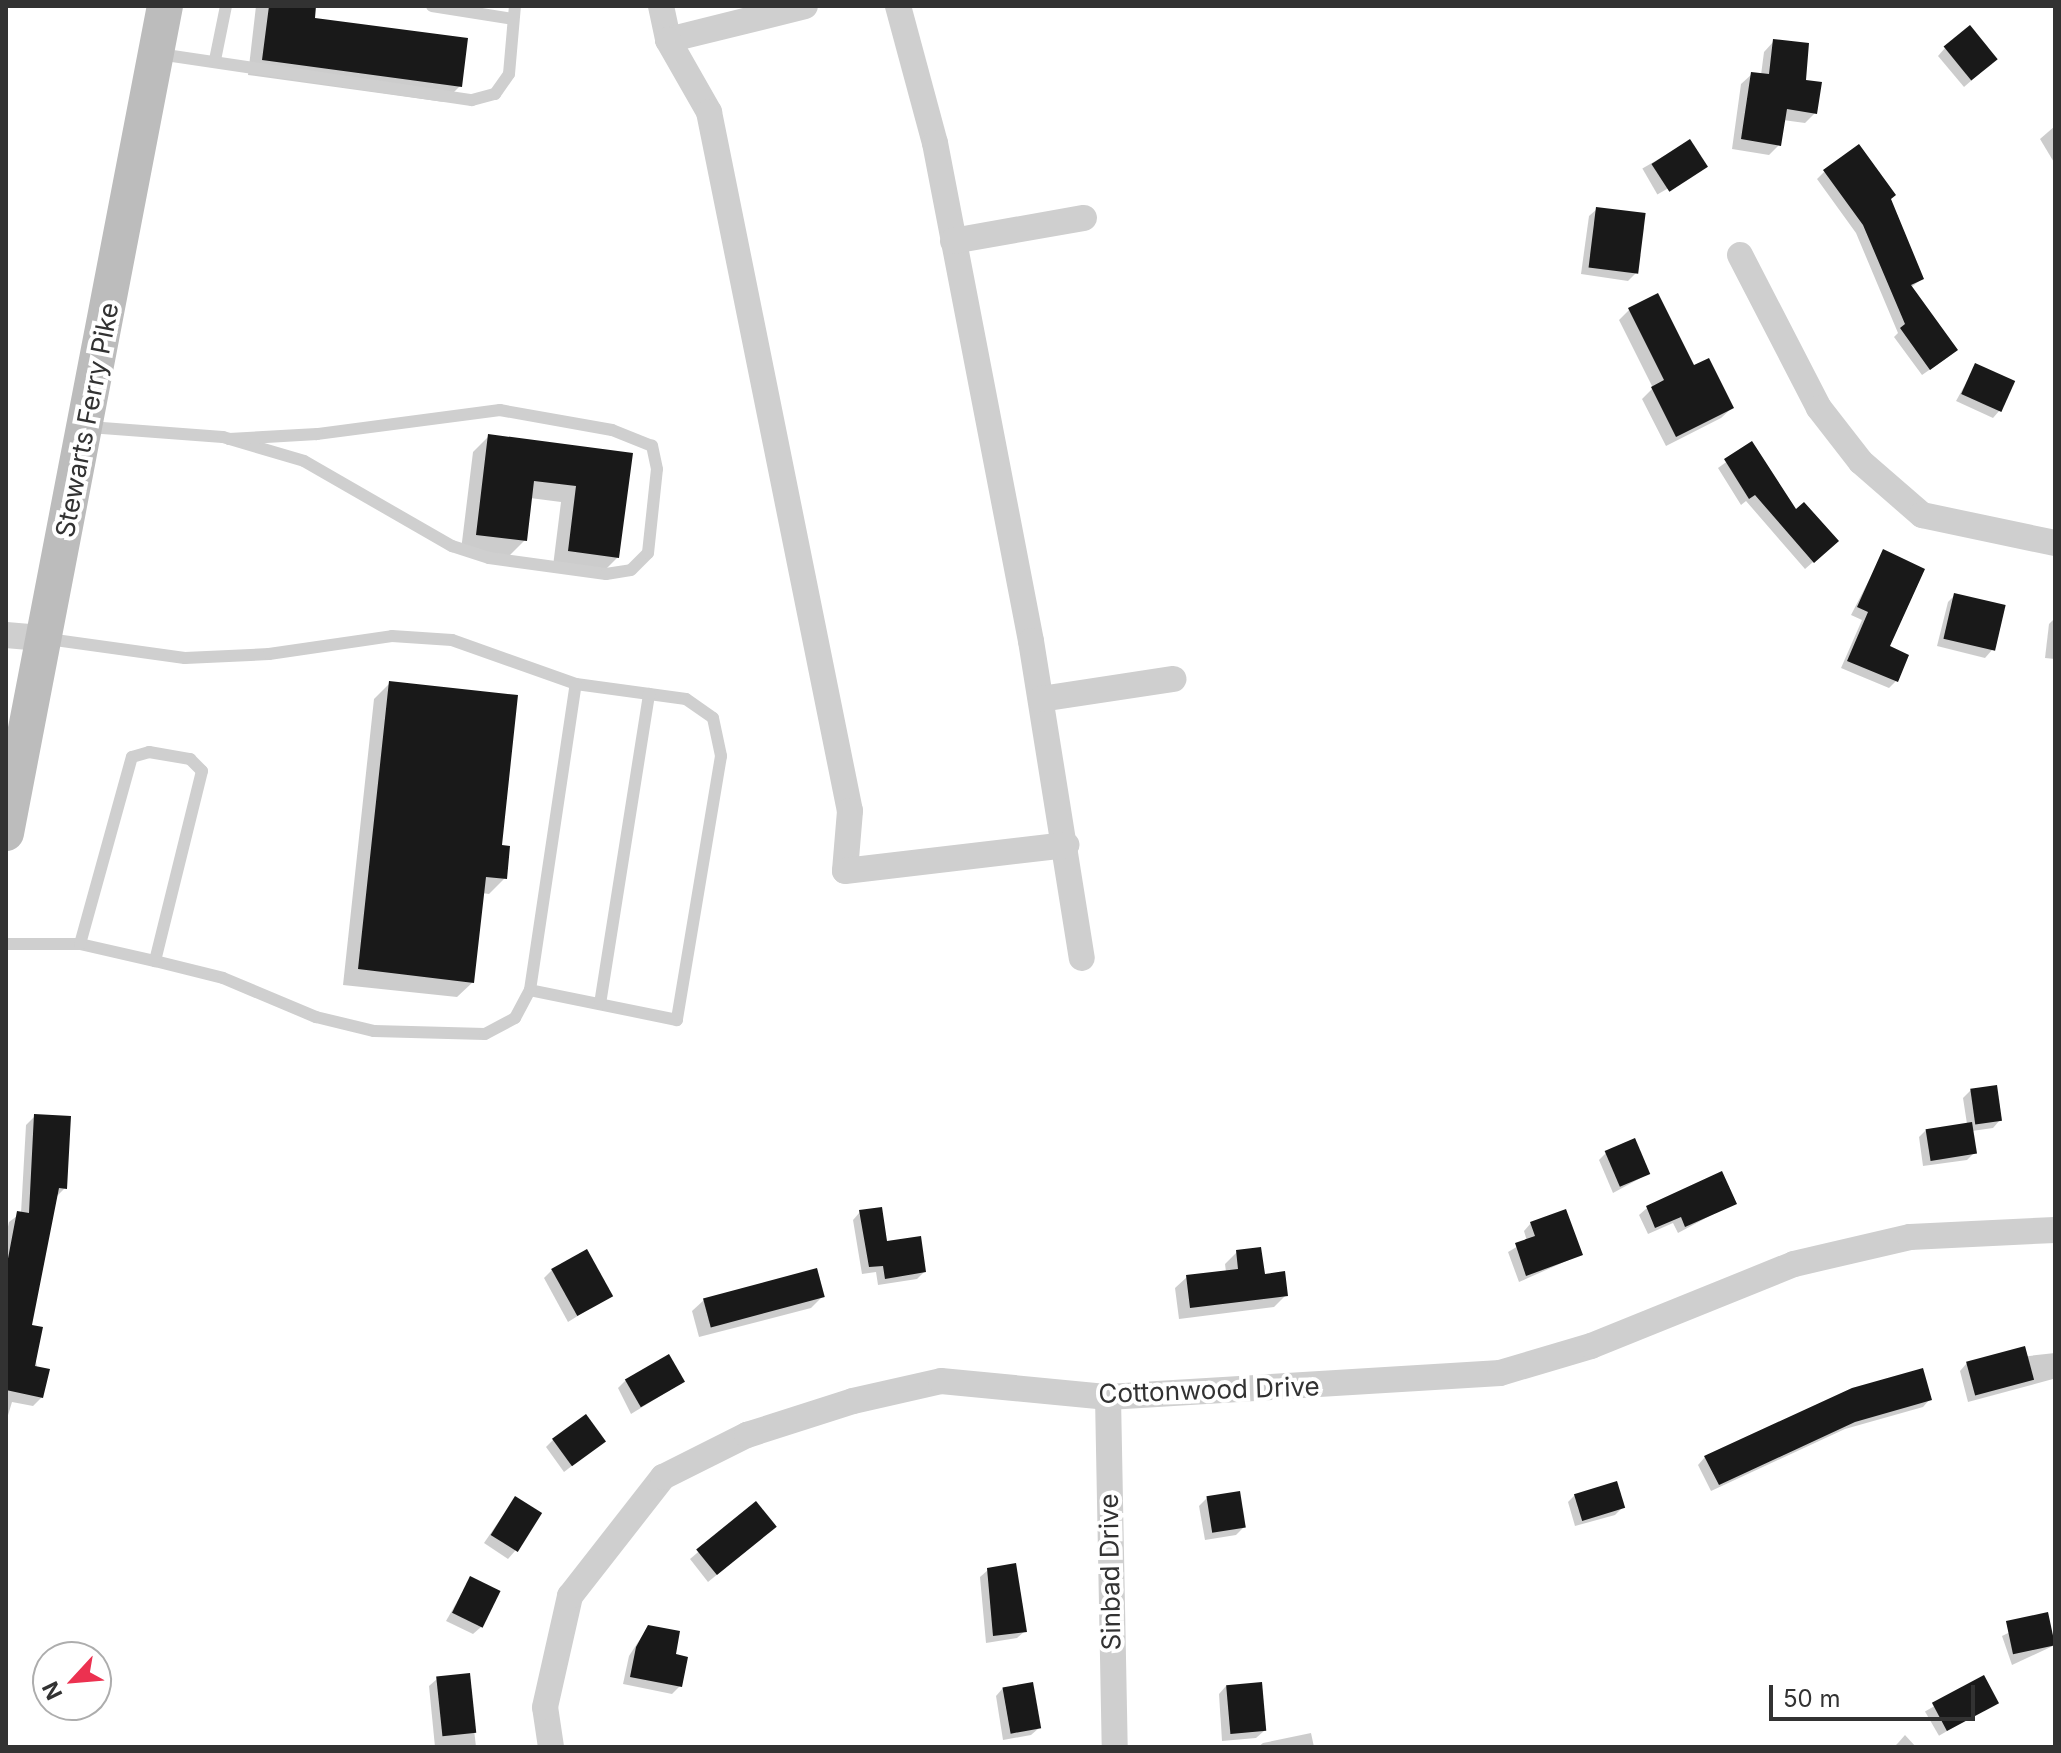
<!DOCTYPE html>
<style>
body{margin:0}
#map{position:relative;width:2061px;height:1753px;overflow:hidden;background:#fff;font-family:Inter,sans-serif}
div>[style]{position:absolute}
.shadow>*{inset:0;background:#0003;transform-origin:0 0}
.building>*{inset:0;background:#191919;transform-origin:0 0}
.service>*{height:12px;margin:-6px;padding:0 6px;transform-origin:6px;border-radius:6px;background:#cfcfcf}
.minor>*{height:26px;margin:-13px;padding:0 13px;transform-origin:13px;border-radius:13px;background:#cfcfcf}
.secondary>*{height:36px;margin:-18px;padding:0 18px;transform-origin:18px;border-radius:18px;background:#bcbcbc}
span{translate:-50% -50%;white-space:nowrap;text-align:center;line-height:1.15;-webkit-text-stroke:8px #fff;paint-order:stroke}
.street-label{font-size:26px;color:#323232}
.frame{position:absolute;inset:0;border:8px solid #323232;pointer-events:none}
.north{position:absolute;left:32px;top:1641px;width:80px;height:80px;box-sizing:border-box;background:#fff;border:2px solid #adadad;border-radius:50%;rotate:244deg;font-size:22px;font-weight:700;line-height:32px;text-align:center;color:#323232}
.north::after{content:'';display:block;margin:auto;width:28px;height:36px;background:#ec3150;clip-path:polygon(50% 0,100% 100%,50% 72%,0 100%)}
.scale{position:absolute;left:1769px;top:1685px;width:206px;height:36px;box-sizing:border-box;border:4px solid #323232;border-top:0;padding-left:10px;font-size:24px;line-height:28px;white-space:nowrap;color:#323232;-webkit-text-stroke:6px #fff;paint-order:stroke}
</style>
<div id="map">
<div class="shadow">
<div style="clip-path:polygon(256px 6px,314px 6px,312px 20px,460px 86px,444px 102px,248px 75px)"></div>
<div style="clip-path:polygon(1774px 41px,1804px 82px,1815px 113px,1805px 123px,1783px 120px,1779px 145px,1769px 155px,1732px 149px,1741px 84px,1752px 74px,1761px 75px,1764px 52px)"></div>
<div style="clip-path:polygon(1945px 48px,1988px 66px,1964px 87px,1938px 56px)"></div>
<div style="clip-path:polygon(2055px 126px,2055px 164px,2040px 139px)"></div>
<div style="left:1690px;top:141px;width:30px;height:55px;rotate:60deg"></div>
<div style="clip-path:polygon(1824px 172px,1889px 199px,1922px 279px,1910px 288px,1948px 357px,1922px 375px,1894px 337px,1898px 333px,1856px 233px,1817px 179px)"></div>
<div style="clip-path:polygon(1597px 209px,1636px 273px,1628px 281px,1581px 274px,1589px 216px)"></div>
<div style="clip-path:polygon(1629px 310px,1732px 408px,1721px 418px,1666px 446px,1642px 399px,1653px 388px,1619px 320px)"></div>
<div style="clip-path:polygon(1976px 365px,2000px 410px,1993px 418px,1956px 401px)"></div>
<div style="clip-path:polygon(489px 436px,630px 455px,618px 557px,602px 573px,553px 566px,561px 502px,530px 498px,525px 540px,509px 556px,461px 550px,473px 452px)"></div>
<div style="clip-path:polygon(1751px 444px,1796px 512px,1829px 548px,1805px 569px,1746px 501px,1741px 505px,1718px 468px)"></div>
<div style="clip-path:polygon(1884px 551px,1888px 648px,1896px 681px,1889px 688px,1841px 668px,1862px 620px,1851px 615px)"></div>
<div style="clip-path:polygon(1955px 595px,1992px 650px,1985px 658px,1937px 646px,1948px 602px)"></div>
<div style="clip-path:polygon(2055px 618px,2055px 659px,2045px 658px,2049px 624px)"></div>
<div style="clip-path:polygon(390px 683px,500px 847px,505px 878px,489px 894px,482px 893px,473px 982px,457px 997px,343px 985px,374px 699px)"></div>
<div style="clip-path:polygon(1971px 1090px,2000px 1120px,1993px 1128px,1972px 1131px,1974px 1153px,1967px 1160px,1923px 1166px,1919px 1137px,1926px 1130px,1967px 1124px,1963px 1098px)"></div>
<div style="clip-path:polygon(35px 1116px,65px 1188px,56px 1197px,30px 1326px,42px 1397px,33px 1406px,12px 1402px,6px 1422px,6px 1236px,9px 1222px,21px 1213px,26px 1125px)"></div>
<div style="clip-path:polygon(1607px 1152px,1648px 1174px,1613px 1193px,1599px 1160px)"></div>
<div style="clip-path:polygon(1734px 1203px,1678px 1233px,1673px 1223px,1648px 1234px,1639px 1215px,1647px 1208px)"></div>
<div style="clip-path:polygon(860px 1212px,885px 1243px,924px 1272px,917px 1279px,878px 1285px,876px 1272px,862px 1274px,853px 1220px)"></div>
<div style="clip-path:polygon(1531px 1223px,1580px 1255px,1519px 1282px,1508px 1252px,1527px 1241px,1524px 1231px)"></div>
<div style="clip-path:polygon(1237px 1252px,1286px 1295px,1274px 1307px,1179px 1319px,1175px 1288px,1187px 1277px,1226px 1272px,1225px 1264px)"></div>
<div style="clip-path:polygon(552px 1270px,610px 1296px,568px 1322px,544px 1278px)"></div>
<div style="clip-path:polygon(823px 1296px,811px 1308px,699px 1337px,692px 1311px,704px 1300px)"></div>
<div style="clip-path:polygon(2055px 1353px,2055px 1389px,2053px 1379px,1968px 1402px,1960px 1371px,1967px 1363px)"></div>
<div style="clip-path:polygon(625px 1381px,683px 1382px,631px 1414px,618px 1388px)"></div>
<div style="clip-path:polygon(1930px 1399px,1923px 1407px,1845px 1429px,1711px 1491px,1698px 1465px,1705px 1457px)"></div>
<div style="clip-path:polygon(554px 1439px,603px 1442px,564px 1472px,546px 1447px)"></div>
<div style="clip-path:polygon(1575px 1495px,1623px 1507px,1615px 1515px,1575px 1526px,1568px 1502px)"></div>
<div style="clip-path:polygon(515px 1498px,515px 1551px,508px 1559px,484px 1543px)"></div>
<div style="clip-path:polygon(1207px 1498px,1244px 1527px,1236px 1535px,1205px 1540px,1199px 1506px)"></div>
<div style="clip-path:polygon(755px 1504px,767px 1534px,708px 1582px,690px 1559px)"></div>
<div style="clip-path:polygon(988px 1570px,1025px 1631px,1017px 1638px,986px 1643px,980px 1577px)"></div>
<div style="clip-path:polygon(470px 1579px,481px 1627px,473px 1634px,446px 1621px)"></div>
<div style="clip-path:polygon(2047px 1614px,2055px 1645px,2012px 1665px,2002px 1636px)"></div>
<div style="clip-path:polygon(648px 1627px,673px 1656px,680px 1686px,672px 1694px,623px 1684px,629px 1656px)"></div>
<div style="clip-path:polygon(468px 1676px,476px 1747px,435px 1747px,429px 1686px,437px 1679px)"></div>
<div style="left:1983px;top:1678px;width:28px;height:67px;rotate:60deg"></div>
<div style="clip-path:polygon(1226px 1686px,1264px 1731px,1256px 1738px,1222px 1741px,1219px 1694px)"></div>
<div style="clip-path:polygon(1003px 1688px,1039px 1728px,1031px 1735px,1003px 1740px,996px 1696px)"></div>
<div style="clip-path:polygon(1311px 1733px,1314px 1747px,1258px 1747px,1263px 1743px)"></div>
<div style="clip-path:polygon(1905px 1735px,1916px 1747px,1894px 1747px,1898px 1743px)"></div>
</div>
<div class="building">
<div style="clip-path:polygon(269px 6px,316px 6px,315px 18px,468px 38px,462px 87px,262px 60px)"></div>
<div style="left:1970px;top:25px;width:44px;height:34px;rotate:51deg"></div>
<div style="clip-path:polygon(1773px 39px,1809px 43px,1806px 80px,1822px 82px,1817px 114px,1787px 109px,1781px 146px,1741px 139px,1751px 72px,1769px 74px)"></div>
<div style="left:1690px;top:139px;width:33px;height:46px;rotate:57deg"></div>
<div style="clip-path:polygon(1859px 144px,1896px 195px,1891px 199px,1924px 279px,1911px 285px,1958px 350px,1930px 370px,1900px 328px,1905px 324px,1863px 225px,1823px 170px)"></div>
<div style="left:1596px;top:207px;width:50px;height:61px;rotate:7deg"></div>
<div style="clip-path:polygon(1658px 293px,1694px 365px,1709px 358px,1734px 408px,1676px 437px,1651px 387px,1664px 380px,1628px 308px)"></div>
<div style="left:1975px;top:363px;width:44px;height:34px;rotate:24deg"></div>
<div style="clip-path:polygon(488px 434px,633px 453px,619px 558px,568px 551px,576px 486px,534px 481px,527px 541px,476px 535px)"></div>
<div style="clip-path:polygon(1752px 441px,1796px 509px,1804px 502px,1839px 541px,1814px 563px,1755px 495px,1749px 499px,1724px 459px)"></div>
<div style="clip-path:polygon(1883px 549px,1925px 569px,1890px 646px,1909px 655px,1898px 682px,1847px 661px,1868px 612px,1857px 607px)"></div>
<div style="left:1954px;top:593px;width:53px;height:47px;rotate:13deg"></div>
<div style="clip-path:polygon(389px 681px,518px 695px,502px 845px,510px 846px,507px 879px,486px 877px,474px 983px,358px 969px)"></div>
<div style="left:1997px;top:1085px;width:36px;height:27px;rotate:82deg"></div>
<div style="clip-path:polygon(34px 1114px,71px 1116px,67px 1189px,59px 1188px,32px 1325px,43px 1327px,35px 1366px,50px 1369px,43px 1398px,6px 1390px,6px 1269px,17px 1211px,29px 1213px)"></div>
<div style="left:1972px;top:1122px;width:32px;height:47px;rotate:81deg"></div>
<div style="left:1635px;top:1138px;width:39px;height:33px;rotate:67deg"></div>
<div style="clip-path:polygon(1722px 1171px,1737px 1204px,1685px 1227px,1681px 1217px,1655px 1228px,1646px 1206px)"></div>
<div style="clip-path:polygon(882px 1207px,887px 1241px,921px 1236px,926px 1272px,885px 1279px,883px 1266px,869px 1267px,859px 1210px)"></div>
<div style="clip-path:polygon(1566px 1209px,1583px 1255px,1526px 1276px,1515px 1243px,1535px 1236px,1530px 1222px)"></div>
<div style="clip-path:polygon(1261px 1247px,1265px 1274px,1285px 1271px,1288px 1296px,1190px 1308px,1186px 1275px,1238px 1269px,1236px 1250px)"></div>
<div style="left:587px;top:1249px;width:54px;height:41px;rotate:61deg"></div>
<div style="left:817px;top:1268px;width:30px;height:118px;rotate:75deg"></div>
<div style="left:2025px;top:1346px;width:35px;height:61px;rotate:75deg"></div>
<div style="left:669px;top:1354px;width:32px;height:51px;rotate:60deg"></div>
<div style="clip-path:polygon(1923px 1368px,1932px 1400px,1855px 1422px,1719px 1485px,1704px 1456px,1852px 1388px)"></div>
<div style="left:586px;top:1414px;width:34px;height:42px;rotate:54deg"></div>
<div style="left:1617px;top:1481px;width:28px;height:45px;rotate:73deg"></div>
<div style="left:1240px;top:1491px;width:37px;height:34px;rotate:81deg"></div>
<div style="left:515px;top:1496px;width:32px;height:46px;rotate:32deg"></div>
<div style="left:756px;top:1501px;width:33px;height:77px;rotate:51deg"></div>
<div style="clip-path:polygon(1016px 1563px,1027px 1632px,993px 1636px,987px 1568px)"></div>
<div style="left:470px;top:1576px;width:34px;height:41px;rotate:26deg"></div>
<div style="left:2048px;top:1612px;width:34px;height:43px;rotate:78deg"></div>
<div style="clip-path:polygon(648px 1625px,680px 1631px,676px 1654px,688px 1657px,682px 1687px,630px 1677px,636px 1647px)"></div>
<div style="left:470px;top:1673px;width:60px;height:34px;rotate:84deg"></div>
<div style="left:1984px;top:1675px;width:32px;height:59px;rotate:62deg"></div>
<div style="left:1033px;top:1682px;width:47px;height:31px;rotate:80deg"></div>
<div style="left:1262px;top:1682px;width:49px;height:36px;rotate:85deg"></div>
</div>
<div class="service">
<div style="left:432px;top:6px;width:82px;rotate:9.1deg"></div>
<div style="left:159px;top:54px;width:316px;rotate:8.4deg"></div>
<div style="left:472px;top:100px;width:24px;rotate:-15deg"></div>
<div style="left:495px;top:94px;width:24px;rotate:-55deg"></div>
<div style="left:509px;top:74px;width:68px;rotate:-85deg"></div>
<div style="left:215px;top:60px;width:55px;rotate:-78.5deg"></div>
<div style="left:89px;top:427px;width:134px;rotate:4.3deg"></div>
<div style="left:223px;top:437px;width:84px;rotate:16.5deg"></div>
<div style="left:304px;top:461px;width:171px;rotate:29.9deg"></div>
<div style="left:452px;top:546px;width:39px;rotate:18deg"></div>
<div style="left:489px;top:558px;width:118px;rotate:7.8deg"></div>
<div style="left:606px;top:574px;width:25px;rotate:-9deg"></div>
<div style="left:631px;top:570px;width:24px;rotate:-45deg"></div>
<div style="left:648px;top:553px;width:84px;rotate:-83.9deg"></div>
<div style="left:657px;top:469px;width:24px;rotate:-102deg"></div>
<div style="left:652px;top:446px;width:43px;rotate:-158.2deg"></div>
<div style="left:612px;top:430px;width:114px;rotate:-169.9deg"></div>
<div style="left:500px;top:410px;width:185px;rotate:172.5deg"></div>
<div style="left:317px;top:434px;width:88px;rotate:176.7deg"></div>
<div style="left:48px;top:639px;width:138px;rotate:7.9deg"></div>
<div style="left:185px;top:658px;width:84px;rotate:-2.7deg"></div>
<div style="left:269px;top:654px;width:124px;rotate:-8.3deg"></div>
<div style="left:392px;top:636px;width:60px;rotate:3.8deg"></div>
<div style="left:452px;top:640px;width:132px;rotate:19.5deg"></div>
<div style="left:576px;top:684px;width:111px;rotate:7.8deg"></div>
<div style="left:686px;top:699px;width:33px;rotate:35deg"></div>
<div style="left:713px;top:718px;width:39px;rotate:78deg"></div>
<div style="left:721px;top:756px;width:268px;rotate:99.5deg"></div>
<div style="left:677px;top:1020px;width:150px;rotate:-168.5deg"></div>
<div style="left:6px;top:944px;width:74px"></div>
<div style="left:80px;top:944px;width:77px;rotate:12.8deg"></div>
<div style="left:155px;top:961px;width:70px;rotate:14deg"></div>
<div style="left:223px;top:978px;width:101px;rotate:22.8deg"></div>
<div style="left:316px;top:1017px;width:60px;rotate:13.6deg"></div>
<div style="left:374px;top:1031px;width:111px;rotate:1.5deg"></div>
<div style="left:485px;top:1034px;width:34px;rotate:-28deg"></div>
<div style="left:515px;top:1018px;width:32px;rotate:-62deg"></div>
<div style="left:530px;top:990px;width:309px;rotate:-81.5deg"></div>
<div style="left:80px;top:944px;width:194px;rotate:-74.5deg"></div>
<div style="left:132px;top:757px;width:18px;rotate:-16deg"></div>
<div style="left:149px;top:752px;width:42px;rotate:9.7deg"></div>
<div style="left:190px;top:759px;width:17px;rotate:45deg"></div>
<div style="left:202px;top:771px;width:196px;rotate:103.9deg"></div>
<div style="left:600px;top:1004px;width:314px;rotate:-81deg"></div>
</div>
<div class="minor">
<div style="left:661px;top:6px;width:35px;rotate:78deg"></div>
<div style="left:668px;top:40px;width:141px;rotate:-13.9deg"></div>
<div style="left:898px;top:6px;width:142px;rotate:74.9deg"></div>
<div style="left:935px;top:143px;width:507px;rotate:79.09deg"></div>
<div style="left:1031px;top:641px;width:321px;rotate:80.9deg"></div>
<div style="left:668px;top:40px;width:83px;rotate:60.3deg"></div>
<div style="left:709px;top:112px;width:713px;rotate:78.6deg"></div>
<div style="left:850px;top:811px;width:60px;rotate:94.8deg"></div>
<div style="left:845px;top:871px;width:223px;rotate:-6.7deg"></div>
<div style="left:953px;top:241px;width:133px;rotate:-10deg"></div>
<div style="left:1740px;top:255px;width:172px;rotate:62.7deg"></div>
<div style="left:1819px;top:408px;width:68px;rotate:52.1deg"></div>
<div style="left:1861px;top:462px;width:81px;rotate:41deg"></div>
<div style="left:1922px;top:515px;width:136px;rotate:11.9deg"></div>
<div style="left:6px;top:635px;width:38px;rotate:5deg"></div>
<div style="left:1041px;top:699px;width:134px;rotate:-8.6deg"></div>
<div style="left:1108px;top:1397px;width:350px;rotate:88.9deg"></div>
<div style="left:551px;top:1747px;width:40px;rotate:-98.5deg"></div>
<div style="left:545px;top:1707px;width:114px;rotate:-77.3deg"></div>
<div style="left:570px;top:1596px;width:151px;rotate:-52deg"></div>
<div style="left:663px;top:1477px;width:94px;rotate:-26.6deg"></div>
<div style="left:747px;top:1435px;width:111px;rotate:-17.8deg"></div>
<div style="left:853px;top:1401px;width:90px;rotate:-12.8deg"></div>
<div style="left:941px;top:1381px;width:168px;rotate:5.5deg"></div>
<div style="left:1108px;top:1397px;width:393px;rotate:-3.5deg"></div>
<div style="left:1500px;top:1373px;width:95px;rotate:-16.5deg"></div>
<div style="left:1591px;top:1346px;width:219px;rotate:-22deg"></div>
<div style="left:1794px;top:1264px;width:119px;rotate:-13.1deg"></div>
<div style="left:1910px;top:1237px;width:145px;rotate:-2.8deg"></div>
</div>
<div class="secondary">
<div style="left:6px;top:833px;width:842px;rotate:-79.12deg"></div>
</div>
<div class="street-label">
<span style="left:87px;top:420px;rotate:-79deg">Stewarts Ferry Pike</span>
<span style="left:1209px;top:1390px;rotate:-2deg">Cottonwood Drive</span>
<span style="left:1110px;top:1572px;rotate:-91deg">Sinbad Drive</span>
</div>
<div class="frame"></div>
<div class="north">N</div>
<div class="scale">50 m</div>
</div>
